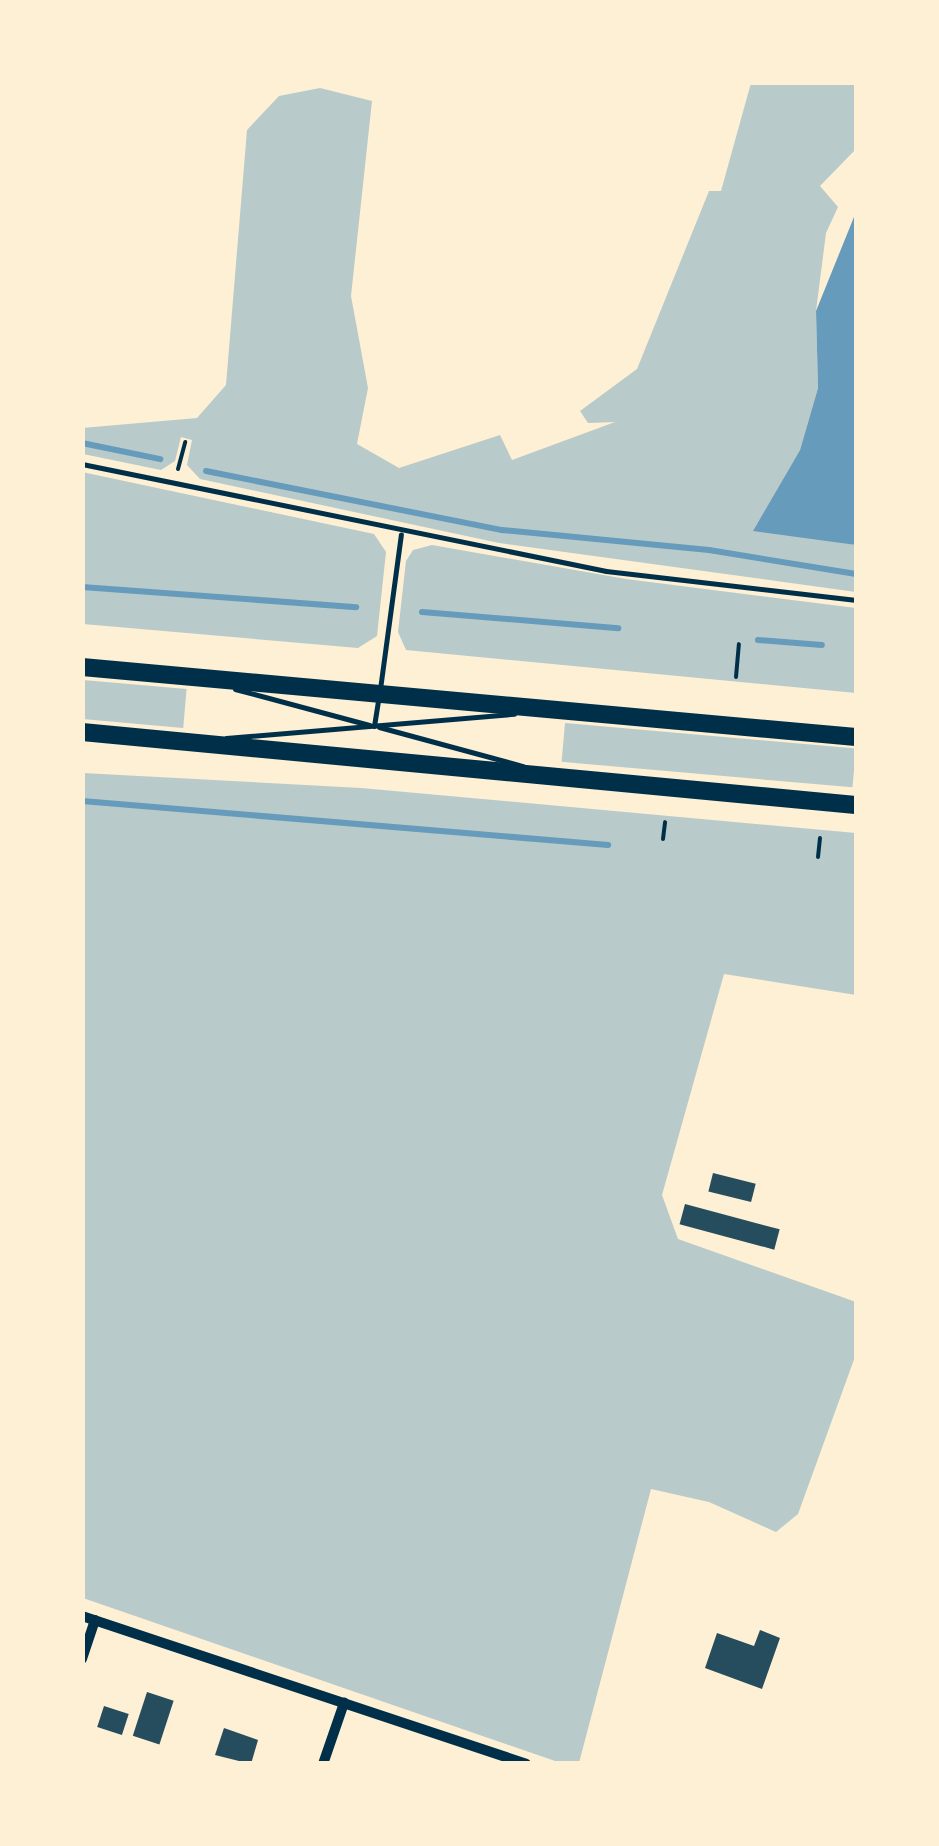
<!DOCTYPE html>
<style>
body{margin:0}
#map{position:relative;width:939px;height:1846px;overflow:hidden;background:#fdf0d5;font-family:"Titillium Web",sans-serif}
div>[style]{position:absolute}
.green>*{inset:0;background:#b9caca;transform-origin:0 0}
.water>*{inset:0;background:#669bbc}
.stream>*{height:6px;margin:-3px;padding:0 3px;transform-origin:3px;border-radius:3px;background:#669bbc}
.building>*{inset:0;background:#264d5e;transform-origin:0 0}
.path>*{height:4px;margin:-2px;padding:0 2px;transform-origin:2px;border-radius:2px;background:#003049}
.service>*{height:5px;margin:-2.5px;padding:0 2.5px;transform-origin:2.5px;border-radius:2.5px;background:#003049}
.minor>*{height:10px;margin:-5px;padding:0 5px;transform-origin:5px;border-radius:5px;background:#003049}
.motorway>*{height:18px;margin:-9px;padding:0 9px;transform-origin:9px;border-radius:9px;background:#003049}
span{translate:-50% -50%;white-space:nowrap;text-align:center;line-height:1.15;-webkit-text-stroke:8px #fdf0d5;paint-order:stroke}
.frame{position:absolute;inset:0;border:85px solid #fdf0d5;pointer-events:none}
</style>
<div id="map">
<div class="green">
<div style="clip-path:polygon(751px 83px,856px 83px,856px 149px,820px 186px,838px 207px,826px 233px,816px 311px,818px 388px,800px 450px,755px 528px,856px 545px,856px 592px,499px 543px,200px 479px,187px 465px,192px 440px,181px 437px,175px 461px,161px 470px,83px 454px,82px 428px,197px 418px,226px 385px,247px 130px,279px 96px,320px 88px,372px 101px,351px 296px,368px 388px,357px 444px,399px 468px,500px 435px,512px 460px,615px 422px,588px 423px,580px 411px,637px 369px,709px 191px,721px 191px)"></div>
<div style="clip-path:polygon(82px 472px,374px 534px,386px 552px,377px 636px,358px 648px,83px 624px)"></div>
<div style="clip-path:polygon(432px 545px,626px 579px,856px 608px,856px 693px,406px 650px,398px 632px,406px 561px,413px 550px)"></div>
<div style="left:83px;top:680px;width:104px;height:39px;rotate:5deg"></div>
<div style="left:565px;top:723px;width:292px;height:39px;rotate:5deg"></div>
<div style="clip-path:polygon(83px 773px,361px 788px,856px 833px,856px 995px,724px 974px,662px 1195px,678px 1239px,856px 1302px,856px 1354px,798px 1514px,776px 1532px,709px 1502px,651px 1489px,579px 1763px,561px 1763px,83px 1598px)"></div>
</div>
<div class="water">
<div style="clip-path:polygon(856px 212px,856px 545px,753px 531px,800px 450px,818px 388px,816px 311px)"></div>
</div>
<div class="stream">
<div style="left:82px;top:443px;width:80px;rotate:11.6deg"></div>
<div style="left:206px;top:471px;width:302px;rotate:11.3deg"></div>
<div style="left:502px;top:530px;width:208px;rotate:5.5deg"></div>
<div style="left:709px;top:550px;width:149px;rotate:9.3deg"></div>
<div style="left:82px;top:587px;width:275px;rotate:4.2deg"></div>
<div style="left:422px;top:612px;width:197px;rotate:4.7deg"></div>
<div style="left:758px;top:640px;width:64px;rotate:4.5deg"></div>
<div style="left:82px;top:801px;width:528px;rotate:4.78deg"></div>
</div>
<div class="building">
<div style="left:713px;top:1173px;width:44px;height:19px;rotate:14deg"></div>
<div style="left:685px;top:1204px;width:98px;height:21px;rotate:15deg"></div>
<div style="clip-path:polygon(760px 1630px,780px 1638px,762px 1689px,705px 1668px,717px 1633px,754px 1646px)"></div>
<div style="left:147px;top:1692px;width:28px;height:46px;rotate:18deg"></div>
<div style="left:104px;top:1706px;width:26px;height:22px;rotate:18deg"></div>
<div style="clip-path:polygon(224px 1728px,258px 1740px,251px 1764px,215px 1755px)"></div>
</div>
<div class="path">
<div style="left:178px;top:469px;width:28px;rotate:-75deg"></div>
<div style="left:736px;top:677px;width:33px;rotate:-85deg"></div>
<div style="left:663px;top:839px;width:17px;rotate:-83deg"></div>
<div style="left:818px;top:857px;width:19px;rotate:-84deg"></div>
</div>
<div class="service">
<div style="left:82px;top:464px;width:535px;rotate:11.54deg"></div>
<div style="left:606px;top:571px;width:252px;rotate:6.6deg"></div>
<div style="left:235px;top:689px;width:139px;rotate:15deg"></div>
<div style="left:380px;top:689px;width:156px;rotate:-82.3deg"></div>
<div style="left:374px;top:726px;width:26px;rotate:-81deg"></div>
<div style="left:379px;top:727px;width:149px;rotate:15.2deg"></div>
<div style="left:226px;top:738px;width:289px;rotate:-4.8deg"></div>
</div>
<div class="minor">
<div style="left:82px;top:1616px;width:468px;rotate:18.4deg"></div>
<div style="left:82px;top:1659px;width:41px;rotate:-71.6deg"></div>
<div style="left:323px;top:1764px;width:65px;rotate:-71deg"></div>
</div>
<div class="motorway">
<div style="left:82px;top:667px;width:777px;rotate:5.17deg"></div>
<div style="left:82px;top:732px;width:777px;rotate:5.39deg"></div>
</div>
<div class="frame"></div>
</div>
